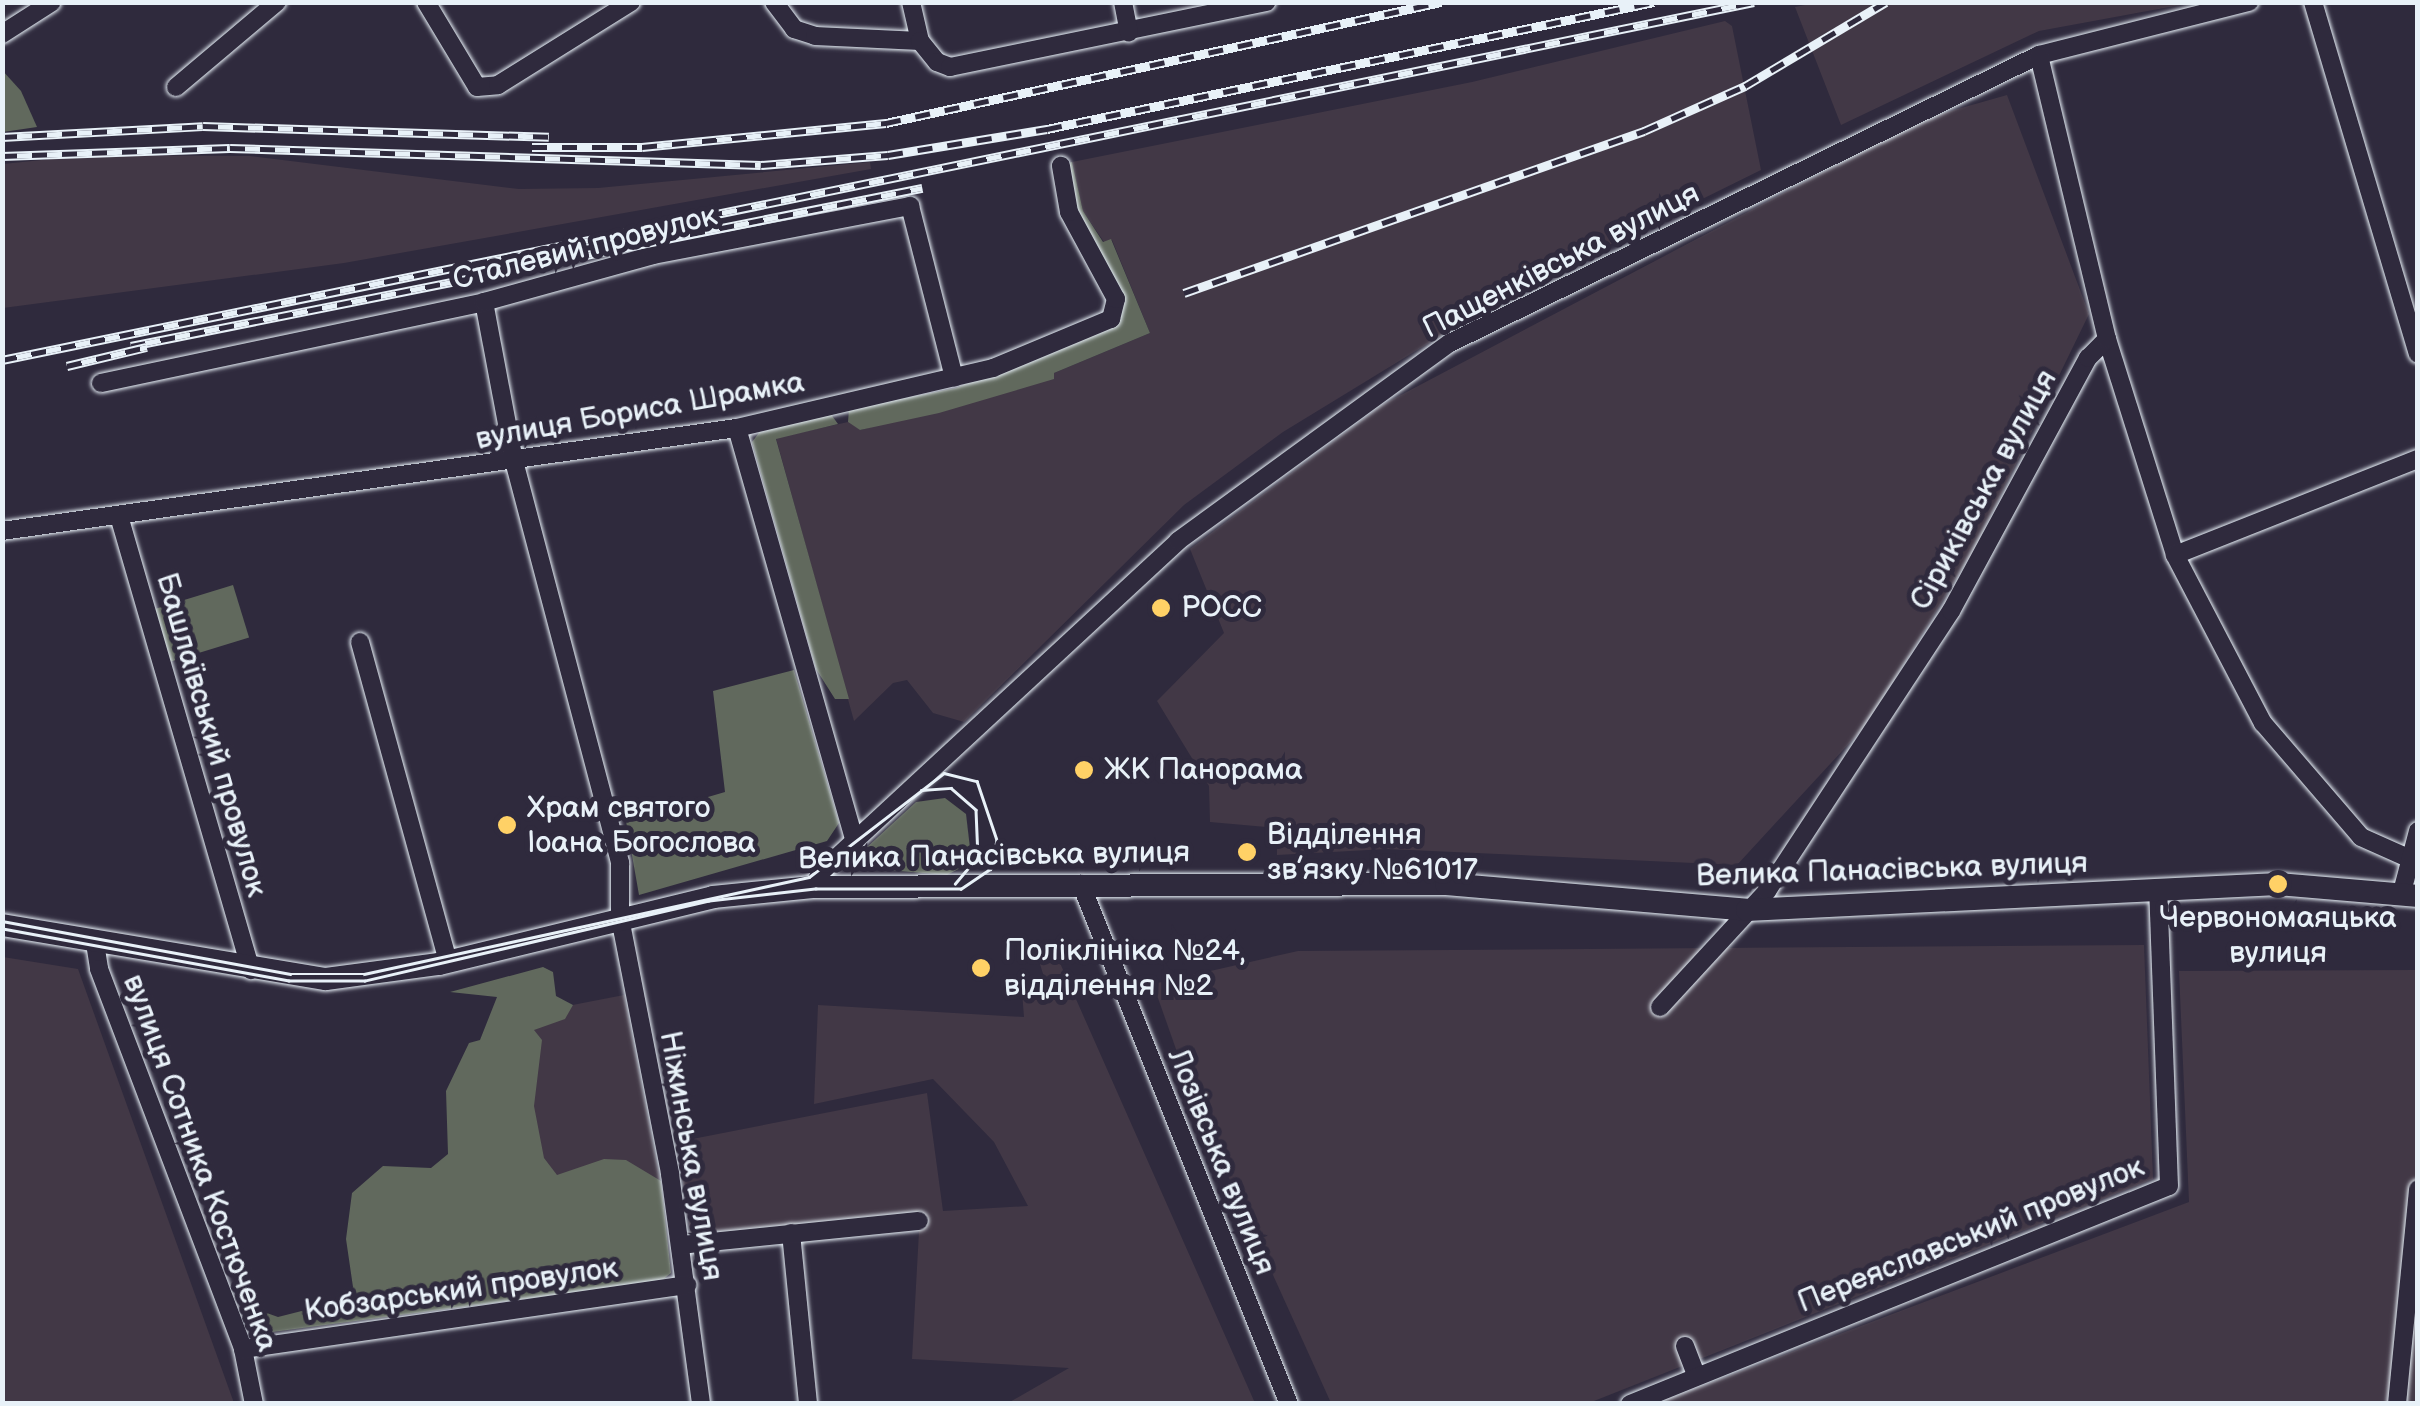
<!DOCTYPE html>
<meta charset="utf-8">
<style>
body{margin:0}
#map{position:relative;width:2420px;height:1406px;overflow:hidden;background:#2f2a3d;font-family:"Balsamiq Sans",sans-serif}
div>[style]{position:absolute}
.built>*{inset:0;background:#423846;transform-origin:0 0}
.green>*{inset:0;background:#61695d;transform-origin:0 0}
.roads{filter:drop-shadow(0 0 2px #e8f1f8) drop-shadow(0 0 2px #e8f1f8)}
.minor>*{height:18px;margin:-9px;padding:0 9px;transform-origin:9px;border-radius:9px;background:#2f2a3d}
.tertiary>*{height:22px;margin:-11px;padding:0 11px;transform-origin:11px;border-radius:11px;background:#2f2a3d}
.tram>*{height:2.5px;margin:-1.25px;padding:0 1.25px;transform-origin:1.25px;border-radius:1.25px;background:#e8f1f8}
.rail>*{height:9px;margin-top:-4.5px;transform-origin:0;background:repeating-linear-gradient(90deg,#2f2a3d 0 15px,#e8f1f8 0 30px);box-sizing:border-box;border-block:2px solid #e8f1f8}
.dots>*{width:28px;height:28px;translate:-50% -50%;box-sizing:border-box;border:5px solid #2f2a3d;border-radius:50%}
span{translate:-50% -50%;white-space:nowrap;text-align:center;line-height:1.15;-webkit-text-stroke:10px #2f2a3d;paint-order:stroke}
.street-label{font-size:30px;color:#e8f1f8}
.poi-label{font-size:30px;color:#e8f1f8}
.left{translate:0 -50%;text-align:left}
.frame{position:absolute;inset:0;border:5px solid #e8f1f8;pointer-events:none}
</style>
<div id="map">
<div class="built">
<div style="clip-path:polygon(1815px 3px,1815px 2px,2191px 3px,2039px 31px,1841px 125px,1795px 7px)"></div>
<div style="clip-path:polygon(1725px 21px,1732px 26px,1761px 170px,1504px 297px,1283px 432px,1184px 505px,964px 722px,933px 713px,907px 680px,893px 683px,854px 721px,776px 438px,848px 422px,861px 430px,1054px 373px,1150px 333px,1112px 240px,1104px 242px,1083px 211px,1072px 162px,1472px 82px)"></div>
<div style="clip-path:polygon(2007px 95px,2089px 314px,1975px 548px,1867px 724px,1737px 865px,1387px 849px,1277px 855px,1277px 828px,1210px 822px,1209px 786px,1157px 701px,1224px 633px,1190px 549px,1382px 405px,1926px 118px)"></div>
<div style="clip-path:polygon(90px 155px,250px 156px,519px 189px,598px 188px,870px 162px,871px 169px,344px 263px,3px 308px,3px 164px)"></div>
<div style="clip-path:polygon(2144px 945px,2153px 1179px,1589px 1403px,1331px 1403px,1195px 1103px,1153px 984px,1298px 951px)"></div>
<div style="clip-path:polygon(1056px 954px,1255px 1403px,1008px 1403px,1069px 1368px,912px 1359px,920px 1213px,691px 1238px,677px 1142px,927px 1093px,943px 1211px,1028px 1206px,994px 1142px,933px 1079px,814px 1104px,818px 1005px,1024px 1017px,1022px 992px,1044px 977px,1039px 961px)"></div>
<div style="clip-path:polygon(3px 957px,78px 969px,234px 1403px,3px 1403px)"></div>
<div style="clip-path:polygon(2417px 970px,2417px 1403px,1654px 1404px,2189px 1202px,2179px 971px)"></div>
<div style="left:624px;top:995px;width:190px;height:138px;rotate:79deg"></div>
</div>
<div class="green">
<div style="clip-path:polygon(2px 70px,21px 91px,37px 127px,3px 132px)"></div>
<div style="clip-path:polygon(1072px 162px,1083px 211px,1103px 242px,1111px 239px,1150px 333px,1054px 373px,1054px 379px,939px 413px,860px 430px,848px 422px,849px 409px,956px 388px,1115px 321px,1072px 211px,1064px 164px)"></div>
<div style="clip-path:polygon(830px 413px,838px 424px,776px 439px,849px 699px,835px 699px,816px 669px,752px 442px,761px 430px)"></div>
<div style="left:233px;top:585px;width:55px;height:86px;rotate:73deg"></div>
<div style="clip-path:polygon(794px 670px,839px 823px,827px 841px,639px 895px,626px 821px,725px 792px,713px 691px)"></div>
<div style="clip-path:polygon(945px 798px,966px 814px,970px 848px,962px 867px,947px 875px,864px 868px,866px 848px,916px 802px)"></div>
<div style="clip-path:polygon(543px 967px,553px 972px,556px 996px,573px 1005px,565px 1019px,534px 1030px,542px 1040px,534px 1106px,544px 1158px,557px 1175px,604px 1159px,626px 1160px,661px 1181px,671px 1273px,661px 1281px,257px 1334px,251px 1325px,264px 1312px,278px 1317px,341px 1301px,353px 1287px,346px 1239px,352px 1193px,383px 1166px,431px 1168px,448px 1154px,446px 1091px,469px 1043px,480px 1040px,497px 997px,450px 992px)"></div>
</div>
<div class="roads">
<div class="minor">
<div style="left:426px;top:2px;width:99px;rotate:59deg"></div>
<div style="left:477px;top:87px;width:21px;rotate:-5deg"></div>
<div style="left:498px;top:85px;width:157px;rotate:-32deg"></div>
<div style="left:774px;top:2px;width:34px;rotate:53deg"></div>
<div style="left:794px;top:29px;width:22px;rotate:18deg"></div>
<div style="left:815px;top:36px;width:105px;rotate:2.7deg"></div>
<div style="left:911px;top:2px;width:40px;rotate:77deg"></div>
<div style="left:920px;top:41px;width:27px;rotate:51deg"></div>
<div style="left:937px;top:62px;width:14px;rotate:21deg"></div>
<div style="left:950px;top:67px;width:323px;rotate:-11.6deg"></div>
<div style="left:1123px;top:2px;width:31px;rotate:79deg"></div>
<div style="left:2313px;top:2px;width:367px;rotate:73.4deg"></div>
<div style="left:2px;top:34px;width:59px;rotate:-32.6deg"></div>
<div style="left:176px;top:87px;width:132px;rotate:-40.1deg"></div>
<div style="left:484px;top:302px;width:162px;rotate:79.3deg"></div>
<div style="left:514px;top:461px;width:416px;rotate:75.2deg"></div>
<div style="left:620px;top:863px;width:55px;rotate:90deg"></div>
<div style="left:620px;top:918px;width:261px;rotate:78.9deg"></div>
<div style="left:670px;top:1174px;width:232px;rotate:82.3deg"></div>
<div style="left:2107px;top:339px;width:226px;rotate:72.5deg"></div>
<div style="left:2175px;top:555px;width:190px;rotate:62.4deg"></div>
<div style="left:2263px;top:723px;width:150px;rotate:49.3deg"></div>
<div style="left:2361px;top:837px;width:51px;rotate:24.1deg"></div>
<div style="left:101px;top:383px;width:391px;rotate:-11.9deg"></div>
<div style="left:484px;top:302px;width:175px;rotate:-15.5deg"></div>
<div style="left:653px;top:255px;width:262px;rotate:-10.8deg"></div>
<div style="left:910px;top:206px;width:177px;rotate:75.6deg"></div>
<div style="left:737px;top:428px;width:430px;rotate:74.1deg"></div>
<div style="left:119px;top:516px;width:473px;rotate:73.8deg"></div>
<div style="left:2px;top:531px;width:742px;rotate:-7.98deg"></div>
<div style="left:737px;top:428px;width:263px;rotate:-13.2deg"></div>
<div style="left:993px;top:368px;width:128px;rotate:-22.6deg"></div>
<div style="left:1111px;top:319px;width:21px;rotate:-76deg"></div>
<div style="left:1116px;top:299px;width:99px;rotate:-118.4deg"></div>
<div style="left:1069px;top:212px;width:47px;rotate:-99.9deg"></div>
<div style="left:2175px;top:555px;width:261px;rotate:-21.6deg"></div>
<div style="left:360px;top:642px;width:332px;rotate:74.6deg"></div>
<div style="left:1081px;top:884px;width:560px;rotate:68.2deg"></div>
<div style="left:813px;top:887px;width:17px;rotate:-62deg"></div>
<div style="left:821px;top:872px;width:487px;rotate:-42.8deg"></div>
<div style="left:1178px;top:541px;width:336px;rotate:-36.1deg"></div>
<div style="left:1450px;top:343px;width:656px;rotate:-26.06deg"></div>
<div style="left:2039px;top:55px;width:217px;rotate:-14.2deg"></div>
<div style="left:2402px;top:892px;width:63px;rotate:-75.3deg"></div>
<div style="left:95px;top:943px;width:26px;rotate:81deg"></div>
<div style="left:99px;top:969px;width:406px;rotate:69.2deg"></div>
<div style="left:243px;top:1349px;width:56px;rotate:78.7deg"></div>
<div style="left:1660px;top:1007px;width:158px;rotate:-47.3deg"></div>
<div style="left:1767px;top:891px;width:335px;rotate:-56.7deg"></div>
<div style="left:1951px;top:611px;width:288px;rotate:-61.6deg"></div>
<div style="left:2088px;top:358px;width:27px;rotate:-45deg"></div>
<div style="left:2107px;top:339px;width:292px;rotate:-103.5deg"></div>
<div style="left:791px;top:1233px;width:172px;rotate:84.3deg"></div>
<div style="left:681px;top:1245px;width:239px;rotate:-5.8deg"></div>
<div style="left:1685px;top:1346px;width:30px;rotate:69deg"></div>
<div style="left:243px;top:1349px;width:449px;rotate:-8.2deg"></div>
<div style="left:1630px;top:1404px;width:581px;rotate:-22.02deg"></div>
<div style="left:2169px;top:1186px;width:296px;rotate:-92.1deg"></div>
<div style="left:2397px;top:1404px;width:216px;rotate:-84.4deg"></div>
</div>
<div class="tertiary">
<div style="left:2px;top:925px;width:328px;rotate:9.5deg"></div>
<div style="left:326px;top:979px;width:114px;rotate:-7.6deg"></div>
<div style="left:439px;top:964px;width:282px;rotate:-13.7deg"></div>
<div style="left:713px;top:897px;width:100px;rotate:-5.7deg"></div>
<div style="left:813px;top:887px;width:633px;rotate:-0.27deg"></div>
<div style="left:1446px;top:884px;width:302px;rotate:4.9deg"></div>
<div style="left:1747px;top:910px;width:532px;rotate:-2.8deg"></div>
<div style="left:2278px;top:884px;width:141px;rotate:4.9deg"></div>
</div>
</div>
<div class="tram">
<div style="left:921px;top:790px;width:30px;rotate:-4deg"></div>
<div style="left:951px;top:788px;width:33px;rotate:41deg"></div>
<div style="left:976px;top:810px;width:47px;rotate:87.6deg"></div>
<div style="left:978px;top:857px;width:35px;rotate:130deg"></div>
<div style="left:2px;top:921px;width:293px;rotate:10.4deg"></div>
<div style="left:290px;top:974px;width:74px"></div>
<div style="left:364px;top:974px;width:455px;rotate:-12.3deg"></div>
<div style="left:809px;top:877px;width:170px;rotate:-37.6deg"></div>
<div style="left:944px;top:773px;width:34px;rotate:14deg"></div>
<div style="left:977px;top:781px;width:62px;rotate:71.3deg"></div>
<div style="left:997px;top:840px;width:30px;rotate:102deg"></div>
<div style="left:991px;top:869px;width:36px;rotate:146deg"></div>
<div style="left:961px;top:889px;width:145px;rotate:180deg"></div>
<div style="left:816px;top:889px;width:108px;rotate:173.6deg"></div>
<div style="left:709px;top:901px;width:353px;rotate:166.9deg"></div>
<div style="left:365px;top:981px;width:76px;rotate:180deg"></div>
<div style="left:289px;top:981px;width:292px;rotate:-169.7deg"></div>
</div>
<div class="rail">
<div style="left:2px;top:137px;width:201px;rotate:-3.1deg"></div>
<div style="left:203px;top:126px;width:346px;rotate:1.8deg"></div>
<div style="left:532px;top:147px;width:110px"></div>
<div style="left:642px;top:147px;width:245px;rotate:-5.6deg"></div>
<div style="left:886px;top:123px;width:568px;rotate:-12.3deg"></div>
<div style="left:2px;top:156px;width:228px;rotate:-2deg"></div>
<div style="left:230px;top:148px;width:531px;rotate:1.83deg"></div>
<div style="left:761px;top:165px;width:127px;rotate:-4.5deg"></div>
<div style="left:888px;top:155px;width:161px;rotate:-9.3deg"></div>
<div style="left:1047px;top:129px;width:620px;rotate:-11.82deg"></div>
<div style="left:1184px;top:293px;width:488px;rotate:-19.4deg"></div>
<div style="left:1644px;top:131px;width:111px;rotate:-24deg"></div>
<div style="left:1745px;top:86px;width:164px;rotate:-30.8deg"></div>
<div style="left:131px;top:346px;width:807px;rotate:-11.3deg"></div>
<div style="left:2px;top:360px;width:1788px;rotate:-11.55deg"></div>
<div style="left:67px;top:366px;width:82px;rotate:-13.4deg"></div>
</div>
<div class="dots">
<div style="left:1161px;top:608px;background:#ffd166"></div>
<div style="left:1084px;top:770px;background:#ffd166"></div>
<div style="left:507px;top:825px;background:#ffd166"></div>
<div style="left:1247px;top:852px;background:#ffd166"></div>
<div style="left:2278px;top:884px;background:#ffd166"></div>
<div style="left:981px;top:968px;background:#ffd166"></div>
</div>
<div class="street-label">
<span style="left:585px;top:248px;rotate:-14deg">Сталевий провулок</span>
<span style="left:1561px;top:261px;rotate:-27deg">Пащенківська вулиця</span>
<span style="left:640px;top:411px;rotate:-10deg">вулиця Бориса Шрамка</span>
<span style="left:1984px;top:490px;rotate:-61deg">Сіриківська вулиця</span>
<span style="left:211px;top:735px;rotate:74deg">Башлаївський провулок</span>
<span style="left:994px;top:856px;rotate:-1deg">Велика Панасівська вулиця</span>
<span style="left:1892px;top:870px;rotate:-2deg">Велика Панасівська вулиця</span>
<span style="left:691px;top:1156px;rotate:80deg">Ніжинська вулиця</span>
<span style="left:1221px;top:1162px;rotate:68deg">Лозівська вулиця</span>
<span style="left:200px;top:1163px;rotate:70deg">вулиця Сотника Костюченка</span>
<span style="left:1971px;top:1235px;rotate:-22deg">Переяславський провулок</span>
<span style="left:461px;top:1290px;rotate:-8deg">Кобзарський провулок</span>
</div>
<div class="poi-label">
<span class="left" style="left:1181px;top:608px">РОСС</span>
<span class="left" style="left:1104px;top:770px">ЖК Панорама</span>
<span class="left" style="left:527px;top:825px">Храм святого<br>Іоана Богослова</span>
<span class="left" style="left:1267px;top:852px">Відділення<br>зв’язку №61017</span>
<span style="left:2278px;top:935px">Червономаяцька<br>вулиця</span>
<span class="left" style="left:1004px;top:968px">Поліклініка №24,<br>відділення №2</span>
</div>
<div class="frame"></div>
</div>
